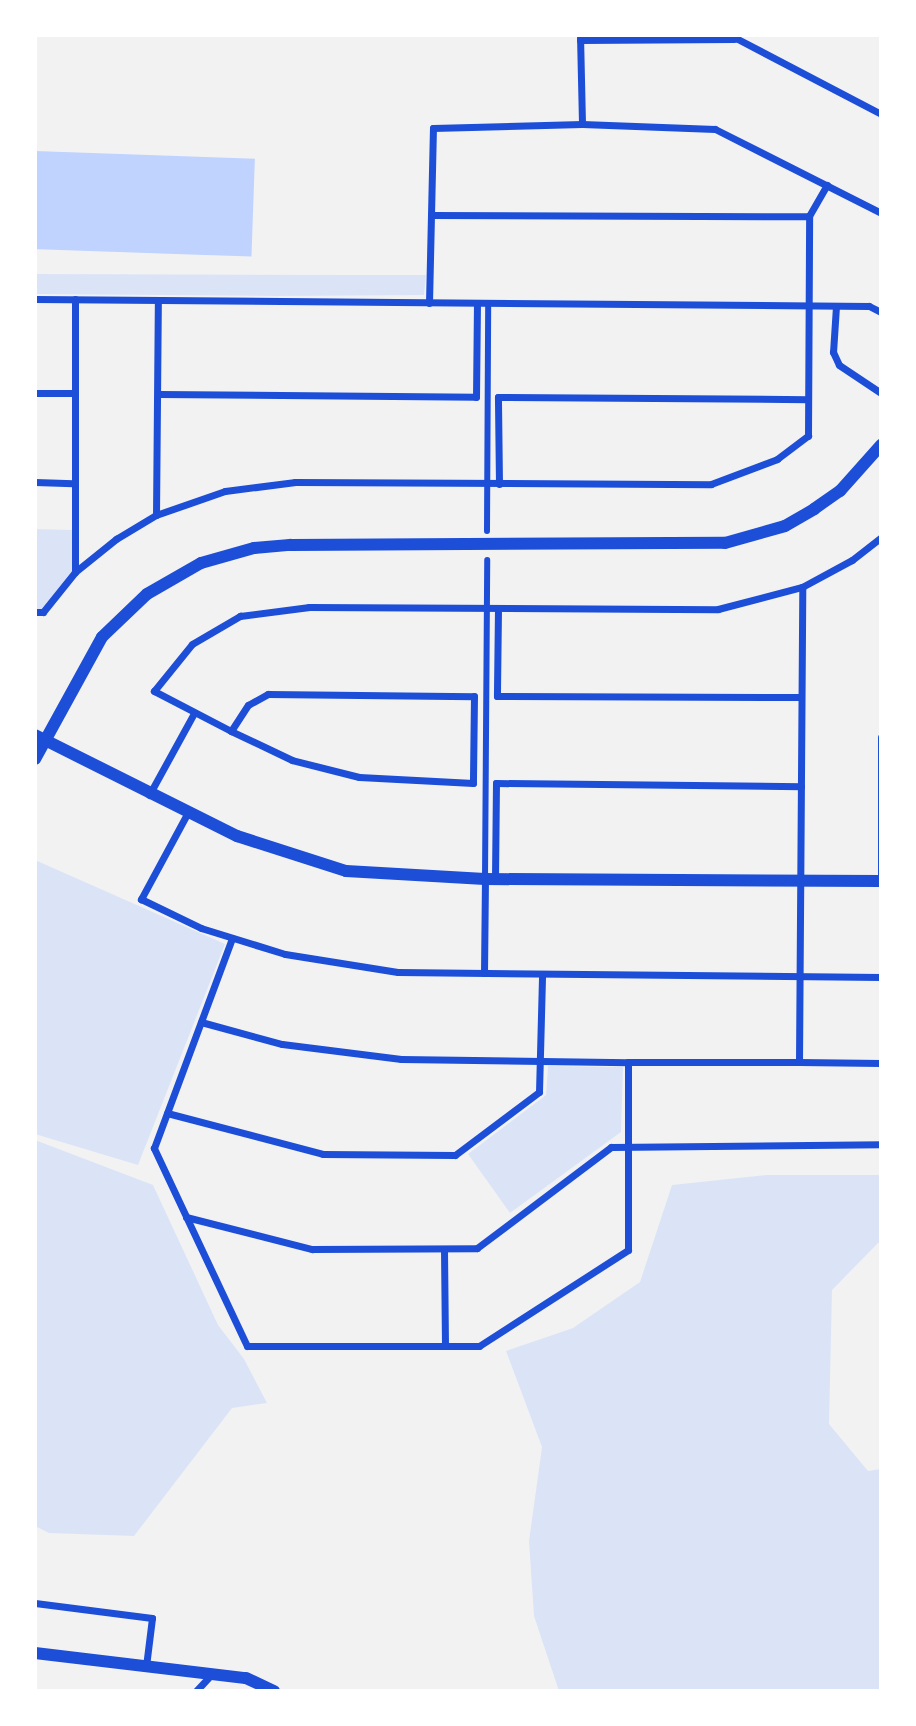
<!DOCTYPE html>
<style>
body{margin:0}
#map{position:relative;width:916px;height:1726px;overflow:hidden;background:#f2f2f2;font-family:"Fira Sans",sans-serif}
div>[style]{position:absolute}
.green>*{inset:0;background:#dbe4f7}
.water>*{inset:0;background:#bfd3fe;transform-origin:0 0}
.pedestrian>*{height:6px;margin:-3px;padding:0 3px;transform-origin:3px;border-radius:3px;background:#1d4ed8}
.minor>*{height:7px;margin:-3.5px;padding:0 3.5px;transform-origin:3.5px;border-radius:3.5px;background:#1d4ed8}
.tertiary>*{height:12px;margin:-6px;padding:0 6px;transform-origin:6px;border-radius:6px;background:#1d4ed8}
span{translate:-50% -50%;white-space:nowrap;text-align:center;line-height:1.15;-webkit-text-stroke:5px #fff;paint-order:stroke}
.frame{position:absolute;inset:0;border:37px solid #fff;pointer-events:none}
</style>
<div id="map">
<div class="green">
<div style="clip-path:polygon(35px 274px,346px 275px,426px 275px,424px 295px,276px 296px,35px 294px)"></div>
<div style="clip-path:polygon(35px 529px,72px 530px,73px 571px,42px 610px,35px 609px)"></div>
<div style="clip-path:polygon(35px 860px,225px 944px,138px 1165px,35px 1134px)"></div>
<div style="clip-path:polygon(548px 1066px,623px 1067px,621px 1132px,510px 1213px,468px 1154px,546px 1095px)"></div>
<div style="clip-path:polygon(35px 1140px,153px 1185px,218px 1325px,244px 1359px,267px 1403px,232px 1408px,134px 1536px,49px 1533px,35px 1526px)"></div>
<div style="clip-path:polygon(767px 1175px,881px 1175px,881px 1240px,832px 1290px,829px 1424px,868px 1471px,881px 1469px,881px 1691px,559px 1691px,534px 1616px,529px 1541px,542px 1447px,506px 1351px,573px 1328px,640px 1282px,672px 1185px)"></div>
</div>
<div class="water">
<div style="left:35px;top:151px;width:220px;height:98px;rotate:2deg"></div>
</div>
<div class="pedestrian">
<div style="left:487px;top:531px;width:228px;rotate:-89.7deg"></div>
<div style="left:485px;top:879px;width:319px;rotate:-89.6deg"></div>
</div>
<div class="minor">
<div style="left:580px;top:35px;width:89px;rotate:88.7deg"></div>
<div style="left:730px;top:35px;width:170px;rotate:27.6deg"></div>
<div style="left:580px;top:40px;width:154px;rotate:-0.4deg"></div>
<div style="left:431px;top:215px;width:378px;rotate:0.2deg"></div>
<div style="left:35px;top:299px;width:834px;rotate:0.48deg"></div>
<div style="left:869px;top:306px;width:13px;rotate:27deg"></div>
<div style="left:75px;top:299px;width:273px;rotate:90deg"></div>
<div style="left:429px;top:303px;width:175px;rotate:-88.7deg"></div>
<div style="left:433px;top:128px;width:149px;rotate:-1.5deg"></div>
<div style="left:582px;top:124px;width:133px;rotate:2.2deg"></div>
<div style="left:715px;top:129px;width:186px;rotate:26.8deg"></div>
<div style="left:836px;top:306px;width:46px;rotate:93.7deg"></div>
<div style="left:833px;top:352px;width:14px;rotate:65deg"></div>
<div style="left:839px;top:365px;width:50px;rotate:33.7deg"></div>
<div style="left:35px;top:393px;width:38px"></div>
<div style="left:159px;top:394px;width:317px;rotate:0.5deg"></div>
<div style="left:476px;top:397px;width:94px;rotate:-89.4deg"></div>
<div style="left:35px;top:482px;width:38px;rotate:2deg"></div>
<div style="left:499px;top:484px;width:87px;rotate:-90.7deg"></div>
<div style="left:498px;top:397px;width:310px;rotate:0.4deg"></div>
<div style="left:156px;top:515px;width:215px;rotate:-89.5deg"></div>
<div style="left:498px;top:609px;width:87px;rotate:90.7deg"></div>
<div style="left:497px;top:696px;width:304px;rotate:0.2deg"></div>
<div style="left:35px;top:612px;width:8px"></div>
<div style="left:43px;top:612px;width:51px;rotate:-51.3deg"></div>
<div style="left:75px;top:572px;width:53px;rotate:-38.8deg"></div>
<div style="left:116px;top:539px;width:47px;rotate:-31deg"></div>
<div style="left:156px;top:515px;width:73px;rotate:-19.2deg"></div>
<div style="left:225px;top:491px;width:71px;rotate:-7.3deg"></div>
<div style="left:295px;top:482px;width:416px;rotate:0.3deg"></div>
<div style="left:711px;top:484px;width:71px;rotate:-20.7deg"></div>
<div style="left:777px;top:459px;width:39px;rotate:-37deg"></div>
<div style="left:808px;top:436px;width:220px;rotate:-89.7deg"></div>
<div style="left:809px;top:216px;width:36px;rotate:-60deg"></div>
<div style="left:268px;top:694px;width:206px;rotate:0.6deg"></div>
<div style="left:474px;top:696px;width:87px;rotate:90.7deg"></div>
<div style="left:473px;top:783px;width:114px;rotate:-177deg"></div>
<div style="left:359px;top:777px;width:69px;rotate:-165.8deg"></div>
<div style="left:292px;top:760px;width:68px;rotate:-154.6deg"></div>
<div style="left:231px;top:731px;width:31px;rotate:-57deg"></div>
<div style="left:248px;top:705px;width:23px;rotate:-29deg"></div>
<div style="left:231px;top:731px;width:87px;rotate:-152.5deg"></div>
<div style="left:154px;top:691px;width:60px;rotate:-51deg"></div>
<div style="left:192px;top:644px;width:56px;rotate:-30.3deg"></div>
<div style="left:240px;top:616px;width:70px;rotate:-7.4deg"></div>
<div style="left:309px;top:607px;width:409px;rotate:0.3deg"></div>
<div style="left:718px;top:609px;width:87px;rotate:-14.7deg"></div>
<div style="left:802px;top:587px;width:57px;rotate:-28.4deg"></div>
<div style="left:852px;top:560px;width:37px;rotate:-38deg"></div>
<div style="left:149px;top:795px;width:94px;rotate:-61.2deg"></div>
<div style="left:187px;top:814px;width:97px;rotate:118.4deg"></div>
<div style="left:141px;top:899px;width:67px;rotate:25.8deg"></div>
<div style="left:201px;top:928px;width:88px;rotate:17.2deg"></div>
<div style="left:285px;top:954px;width:114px;rotate:9.1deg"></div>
<div style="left:398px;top:972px;width:483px;rotate:0.6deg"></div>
<div style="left:495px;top:878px;width:95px;rotate:-89.4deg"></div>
<div style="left:496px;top:783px;width:305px;rotate:0.6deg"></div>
<div style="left:881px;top:881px;width:144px;rotate:-90deg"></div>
<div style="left:484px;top:973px;width:94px;rotate:-89.4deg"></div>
<div style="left:201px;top:1022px;width:84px;rotate:15.2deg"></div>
<div style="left:282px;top:1044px;width:120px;rotate:7.2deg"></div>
<div style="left:401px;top:1059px;width:227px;rotate:0.8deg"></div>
<div style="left:628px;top:1062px;width:188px;rotate:90deg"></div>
<div style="left:628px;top:1250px;width:177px;rotate:147.2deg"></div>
<div style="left:479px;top:1346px;width:232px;rotate:180deg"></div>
<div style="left:247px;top:1346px;width:219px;rotate:-115.2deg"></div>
<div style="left:154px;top:1148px;width:224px;rotate:-69.6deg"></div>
<div style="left:628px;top:1062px;width:171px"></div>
<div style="left:799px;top:1062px;width:475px;rotate:-89.6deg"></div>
<div style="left:799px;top:1062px;width:82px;rotate:0.7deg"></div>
<div style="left:167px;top:1113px;width:161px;rotate:14.7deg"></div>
<div style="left:323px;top:1154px;width:132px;rotate:0.4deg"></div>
<div style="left:455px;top:1155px;width:105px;rotate:-36.9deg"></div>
<div style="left:539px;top:1092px;width:118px;rotate:-88.5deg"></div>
<div style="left:186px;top:1217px;width:130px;rotate:14.3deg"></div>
<div style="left:312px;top:1249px;width:165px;rotate:-0.3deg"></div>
<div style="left:477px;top:1248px;width:168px;rotate:-37deg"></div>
<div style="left:611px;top:1147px;width:270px;rotate:-0.6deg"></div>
<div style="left:444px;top:1250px;width:96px;rotate:89.4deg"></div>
<div style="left:35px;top:1603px;width:118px;rotate:7.3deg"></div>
<div style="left:152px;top:1618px;width:48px;rotate:97.1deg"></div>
<div style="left:196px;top:1691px;width:23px;rotate:-47deg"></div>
</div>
<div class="tertiary">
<div style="left:35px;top:735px;width:226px;rotate:26.6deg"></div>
<div style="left:237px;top:836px;width:114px;rotate:17.8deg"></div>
<div style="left:346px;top:871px;width:139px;rotate:3.3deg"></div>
<div style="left:485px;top:879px;width:396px;rotate:0.3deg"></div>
<div style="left:35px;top:759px;width:139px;rotate:-61.2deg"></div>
<div style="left:102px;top:637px;width:62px;rotate:-43.7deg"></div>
<div style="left:147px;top:594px;width:62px;rotate:-29.9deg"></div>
<div style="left:201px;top:563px;width:55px;rotate:-15.8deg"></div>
<div style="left:254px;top:548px;width:36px;rotate:-5deg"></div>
<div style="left:290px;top:545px;width:435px;rotate:-0.3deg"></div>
<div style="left:725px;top:543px;width:62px;rotate:-15.8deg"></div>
<div style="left:785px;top:526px;width:34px;rotate:-30deg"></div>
<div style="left:814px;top:509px;width:32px;rotate:-35deg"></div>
<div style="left:840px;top:491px;width:62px;rotate:-48.3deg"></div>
<div style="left:35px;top:1653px;width:212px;rotate:6.8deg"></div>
<div style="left:246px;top:1678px;width:31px;rotate:25deg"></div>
</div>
<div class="frame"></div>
</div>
